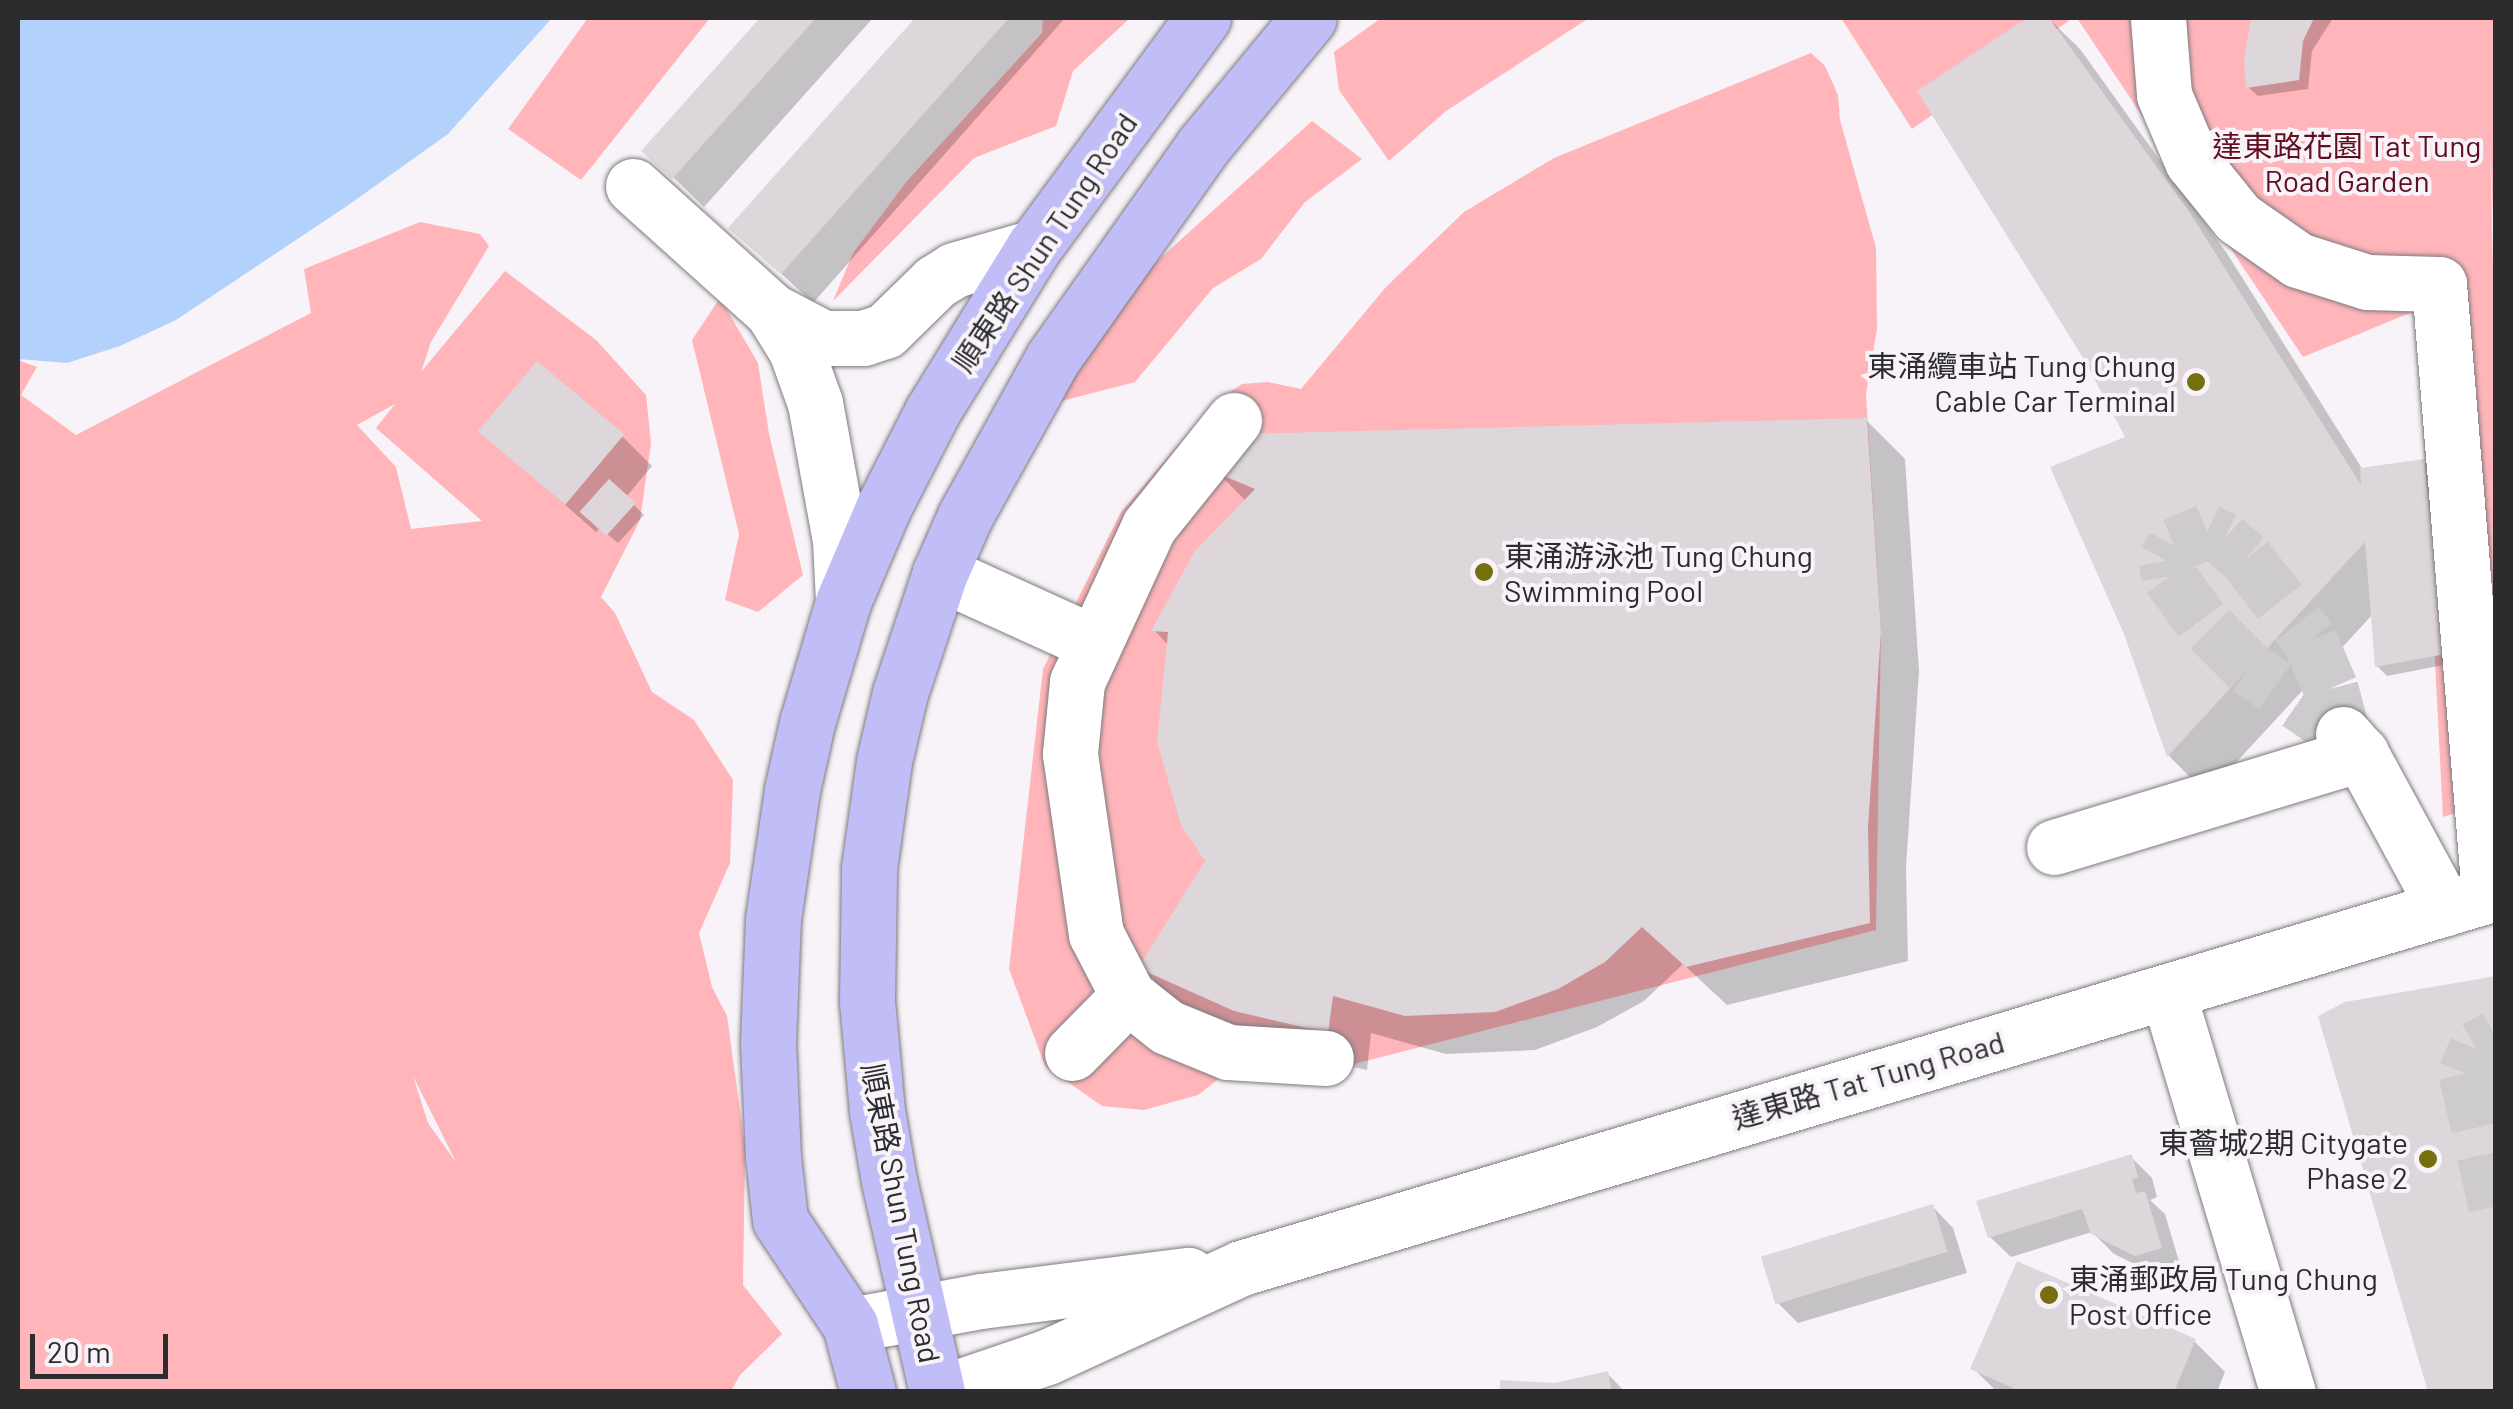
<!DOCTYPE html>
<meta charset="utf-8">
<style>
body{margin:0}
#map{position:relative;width:2513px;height:1409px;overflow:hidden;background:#f7f3f8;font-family:Barlow,"Noto Sans TC",sans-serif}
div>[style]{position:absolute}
.green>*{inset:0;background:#ffb5b9}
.water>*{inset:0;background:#b2d2fc}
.shadow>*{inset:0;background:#0003}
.building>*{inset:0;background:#ddd6da;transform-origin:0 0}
.minor-tunnel>*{height:55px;margin-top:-27.5px;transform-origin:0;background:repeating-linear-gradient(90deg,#cecbcf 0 55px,transparent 0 83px)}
.roads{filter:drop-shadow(0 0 2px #7e7a7f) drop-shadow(0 0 2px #7e7a7f)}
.minor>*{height:55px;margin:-27.5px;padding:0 27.5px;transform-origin:27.5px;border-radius:27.5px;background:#fff}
.major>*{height:55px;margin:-27.5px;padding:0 27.5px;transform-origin:27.5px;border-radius:27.5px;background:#c0bdf7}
.dots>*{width:28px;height:28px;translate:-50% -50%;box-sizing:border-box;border:5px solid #f7f3f8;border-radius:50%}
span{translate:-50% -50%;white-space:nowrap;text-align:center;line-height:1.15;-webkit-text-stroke:8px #f7f3f8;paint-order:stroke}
.park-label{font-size:30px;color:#600d1f}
.street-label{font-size:30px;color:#2c2b2d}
.poi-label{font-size:30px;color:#2c2b2d}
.right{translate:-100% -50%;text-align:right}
.left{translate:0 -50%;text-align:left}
.frame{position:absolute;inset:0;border:20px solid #2c2b2d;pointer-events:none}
.scale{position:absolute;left:30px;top:1334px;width:138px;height:45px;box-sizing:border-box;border:5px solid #2c2b2d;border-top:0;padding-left:12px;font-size:30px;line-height:35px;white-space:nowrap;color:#2c2b2d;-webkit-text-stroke:8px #f7f3f8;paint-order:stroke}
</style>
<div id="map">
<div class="green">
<div style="clip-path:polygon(588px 18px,710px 18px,581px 180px,508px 129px)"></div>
<div style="clip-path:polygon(1043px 18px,1130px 18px,1073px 71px,1056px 126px,974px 158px,833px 301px,853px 253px,907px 181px,1042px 33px)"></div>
<div style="clip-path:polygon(1381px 18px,1589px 18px,1446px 111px,1389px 161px,1339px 90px,1334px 52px)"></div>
<div style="clip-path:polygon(1841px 18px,2073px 18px,1912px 129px)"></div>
<div style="clip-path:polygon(2077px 18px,2495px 18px,2495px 272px,2490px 139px,2496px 398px,2495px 800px,2443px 817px,2417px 310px,2303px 357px)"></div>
<div style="clip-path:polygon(1811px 53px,1825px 66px,1838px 95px,1840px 120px,1876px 248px,1877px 329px,1866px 394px,1881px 631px,1876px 930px,1323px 1072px,1221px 1077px,1198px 1095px,1144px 1110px,1102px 1106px,1045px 1066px,1009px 969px,1043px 669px,1121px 512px,1215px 402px,1242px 384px,1268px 382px,1301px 389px,1386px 287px,1464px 212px,1554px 158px)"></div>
<div style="clip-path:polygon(1312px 121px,1362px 159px,1305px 202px,1261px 259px,1213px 288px,1135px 382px,1050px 404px,1144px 273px)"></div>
<div style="clip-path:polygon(evenodd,420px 222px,480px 234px,489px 246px,431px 342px,421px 372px,505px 271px,596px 340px,646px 395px,651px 443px,640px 520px,601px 597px,615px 613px,652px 692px,694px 720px,733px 780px,730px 863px,699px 933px,712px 987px,727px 1016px,745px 1147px,743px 1285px,782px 1334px,740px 1375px,731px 1391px,18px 1392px,18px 360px,37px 367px,21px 395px,76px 435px,311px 313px,304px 269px,420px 222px,395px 404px,376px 428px,482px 521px,411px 529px,396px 467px,357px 425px,395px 404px,420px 222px,413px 1076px,455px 1160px,455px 1161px,428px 1123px,413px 1076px)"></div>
<div style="clip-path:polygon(720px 298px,758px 363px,769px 434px,803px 575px,758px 612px,725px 600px,739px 534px,692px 340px)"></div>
</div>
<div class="water">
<div style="clip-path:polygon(18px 18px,552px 18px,448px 134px,347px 206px,176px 320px,120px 346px,67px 363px,18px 359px)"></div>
</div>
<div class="shadow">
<div style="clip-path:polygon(763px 18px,873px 18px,704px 207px,645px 150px)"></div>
<div style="clip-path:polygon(918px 18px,1065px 18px,813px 303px,732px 228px)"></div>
<div style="clip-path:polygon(2031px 18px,2048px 18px,2080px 49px,2228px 255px,2363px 470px,2423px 462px,2433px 472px,2454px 663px,2387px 676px,2377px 666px,2373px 614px,2207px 794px,2169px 756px,2127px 633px,2129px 438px,2087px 360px,1920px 92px)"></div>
<div style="clip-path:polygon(2255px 18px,2333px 18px,2312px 51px,2308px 89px,2258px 96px,2248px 87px,2246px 61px)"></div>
<div style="clip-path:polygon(1866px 420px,1905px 459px,1919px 671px,1906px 868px,1908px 961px,1727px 1005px,1683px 964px,1644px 1001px,1597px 1027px,1535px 1050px,1446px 1054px,1371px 1033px,1367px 1070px,1275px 1049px,1180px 1007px,1142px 968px,1208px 861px,1169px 646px,1154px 630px,1246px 501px,1215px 470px)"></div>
<div style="clip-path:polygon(482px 432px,622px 436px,652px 466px,626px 497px,644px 515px,618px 543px,600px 528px,596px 532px)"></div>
<div style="clip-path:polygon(2131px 1157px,2152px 1178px,2157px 1197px,2150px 1200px,2165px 1214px,2181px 1268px,2157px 1275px,2114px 1254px,2092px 1232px,2011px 1257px,1990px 1237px)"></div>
<div style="clip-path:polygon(1933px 1207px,1953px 1228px,1967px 1273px,1798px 1323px,1778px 1303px)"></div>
<div style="clip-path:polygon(2195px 1342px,2225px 1372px,2217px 1392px,1997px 1392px,1973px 1368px)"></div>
<div style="clip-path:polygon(1607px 1373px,1625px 1392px,1502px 1392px,1549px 1385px)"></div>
</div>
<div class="building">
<div style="clip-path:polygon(760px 18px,816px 18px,672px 179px,641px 151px)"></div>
<div style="clip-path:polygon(915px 18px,1009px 18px,781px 274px,728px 228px)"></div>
<div style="clip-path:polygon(2027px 18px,2049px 18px,2190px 213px,2361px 485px,2360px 468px,2424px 459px,2446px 654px,2375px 667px,2365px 542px,2167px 757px,2124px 634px,2050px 467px,2125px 437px,2085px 361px,1917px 91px)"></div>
<div style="clip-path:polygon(2251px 18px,2314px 18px,2303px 41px,2299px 80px,2246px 88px,2244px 61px)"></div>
<div style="left:537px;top:361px;width:114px;height:92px;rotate:40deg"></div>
<div style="clip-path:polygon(1867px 418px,1881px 631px,1868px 828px,1870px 923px,1686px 967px,1642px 927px,1605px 962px,1558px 989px,1495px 1012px,1405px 1016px,1333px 996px,1328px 1033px,1234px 1011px,1138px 968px,1205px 861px,1181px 825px,1157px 742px,1168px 632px,1151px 631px,1194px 552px,1255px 489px,1212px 471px,1244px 434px)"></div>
<div style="left:609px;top:479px;width:36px;height:44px;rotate:42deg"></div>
<div style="clip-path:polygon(2496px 976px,2496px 1392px,2428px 1392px,2318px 1016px,2345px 1002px)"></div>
<div style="clip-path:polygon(2132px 1154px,2138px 1177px,2132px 1179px,2136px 1193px,2145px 1191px,2162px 1248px,2135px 1256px,2091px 1234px,2082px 1209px,1988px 1238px,1976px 1201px)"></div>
<div style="left:1933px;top:1204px;width:50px;height:180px;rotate:73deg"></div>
<div style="clip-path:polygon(2017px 1261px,2196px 1339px,2174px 1392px,2022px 1392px,1970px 1369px)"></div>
<div style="clip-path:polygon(1608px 1371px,1612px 1392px,1500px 1392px,1500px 1380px,1555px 1383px)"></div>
</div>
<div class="minor-tunnel">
<div style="left:2207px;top:531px;width:19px;rotate:25deg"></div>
<div style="left:2224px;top:539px;width:29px;rotate:41deg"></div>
<div style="left:2246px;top:558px;width:104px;rotate:52deg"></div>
<div style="left:2310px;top:640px;width:52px;rotate:66.4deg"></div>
<div style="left:2331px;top:688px;width:48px;rotate:75.4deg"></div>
<div style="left:2343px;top:734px;width:115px;rotate:-144.9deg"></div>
<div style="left:2249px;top:668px;width:68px;rotate:-135deg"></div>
<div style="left:2201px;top:620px;width:54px;rotate:-126deg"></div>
<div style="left:2169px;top:576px;width:16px;rotate:-101deg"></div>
<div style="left:2166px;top:560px;width:17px;rotate:-62deg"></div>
<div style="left:2174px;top:545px;width:36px;rotate:-23deg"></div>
<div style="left:2496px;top:1037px;width:23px;rotate:151deg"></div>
<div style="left:2476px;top:1048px;width:27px;rotate:112deg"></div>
<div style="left:2466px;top:1073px;width:136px;rotate:77.3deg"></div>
</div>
<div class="roads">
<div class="minor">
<div style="left:2158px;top:18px;width:77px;rotate:85.5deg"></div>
<div style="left:2164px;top:95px;width:72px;rotate:67deg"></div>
<div style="left:2192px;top:161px;width:73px;rotate:51.1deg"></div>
<div style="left:2238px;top:218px;width:73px;rotate:35deg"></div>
<div style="left:2298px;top:260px;width:72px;rotate:17.7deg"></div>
<div style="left:2367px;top:282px;width:72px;rotate:1.6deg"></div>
<div style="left:2439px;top:284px;width:613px;rotate:85.32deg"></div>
<div style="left:633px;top:186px;width:187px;rotate:42deg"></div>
<div style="left:772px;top:311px;width:58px;rotate:27.9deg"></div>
<div style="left:823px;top:338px;width:40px"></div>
<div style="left:863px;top:338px;width:23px;rotate:-18deg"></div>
<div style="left:885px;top:331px;width:70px;rotate:-44.4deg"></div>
<div style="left:935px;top:282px;width:22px;rotate:-32deg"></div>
<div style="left:954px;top:270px;width:83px;rotate:-16deg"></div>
<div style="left:772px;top:311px;width:46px;rotate:58.4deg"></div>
<div style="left:796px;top:350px;width:56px;rotate:70.3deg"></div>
<div style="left:815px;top:403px;width:139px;rotate:79.7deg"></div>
<div style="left:840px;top:540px;width:62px;rotate:87.2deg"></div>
<div style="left:1234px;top:420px;width:136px;rotate:128.7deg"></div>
<div style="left:1149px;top:526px;width:172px;rotate:114.8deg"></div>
<div style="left:1077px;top:682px;width:72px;rotate:95.6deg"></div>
<div style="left:1070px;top:754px;width:182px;rotate:81.8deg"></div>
<div style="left:1096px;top:934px;width:70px;rotate:62.7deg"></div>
<div style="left:1128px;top:996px;width:50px;rotate:38.5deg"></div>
<div style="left:1167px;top:1027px;width:66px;rotate:22.3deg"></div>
<div style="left:1228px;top:1052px;width:98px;rotate:3.5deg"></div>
<div style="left:940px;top:573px;width:169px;rotate:24.4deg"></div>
<div style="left:2343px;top:734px;width:27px;rotate:48deg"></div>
<div style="left:2361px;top:754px;width:176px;rotate:61.5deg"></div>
<div style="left:2054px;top:847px;width:321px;rotate:-16.9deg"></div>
<div style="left:2168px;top:993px;width:417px;rotate:73.3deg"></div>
<div style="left:1072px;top:1053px;width:80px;rotate:-45.5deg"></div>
<div style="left:850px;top:1325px;width:133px;rotate:-10.4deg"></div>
<div style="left:981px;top:1301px;width:209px;rotate:-7.2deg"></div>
<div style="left:944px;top:1392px;width:109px;rotate:-18.8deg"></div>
<div style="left:1047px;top:1357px;width:213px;rotate:-24.6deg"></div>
<div style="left:1241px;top:1268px;width:1310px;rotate:-16.64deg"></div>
</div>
<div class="major">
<div style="left:868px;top:1392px;width:69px;rotate:-105deg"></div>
<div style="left:850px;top:1325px;width:126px;rotate:-123.7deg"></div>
<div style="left:780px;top:1220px;width:63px;rotate:-96.3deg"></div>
<div style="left:773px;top:1157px;width:114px;rotate:-92.5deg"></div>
<div style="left:768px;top:1043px;width:124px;rotate:-87.7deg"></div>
<div style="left:773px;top:919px;width:130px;rotate:-81.6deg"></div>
<div style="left:792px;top:790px;width:69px;rotate:-77.4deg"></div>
<div style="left:807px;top:723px;width:126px;rotate:-73.4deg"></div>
<div style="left:843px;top:602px;width:104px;rotate:-66.9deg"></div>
<div style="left:884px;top:506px;width:106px;rotate:-62.9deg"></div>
<div style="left:932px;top:412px;width:194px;rotate:-58.3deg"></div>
<div style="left:1034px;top:247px;width:285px;rotate:-53.6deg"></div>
<div style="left:937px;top:1392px;width:216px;rotate:-102.8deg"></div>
<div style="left:889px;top:1181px;width:71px;rotate:-99.7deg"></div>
<div style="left:877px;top:1111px;width:109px;rotate:-95.2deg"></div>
<div style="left:867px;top:1002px;width:134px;rotate:-89.1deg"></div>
<div style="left:869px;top:868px;width:108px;rotate:-82deg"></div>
<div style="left:884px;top:761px;width:70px;rotate:-76.8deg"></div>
<div style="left:900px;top:693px;width:126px;rotate:-71.6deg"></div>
<div style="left:940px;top:573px;width:62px;rotate:-66.3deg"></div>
<div style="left:965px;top:516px;width:181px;rotate:-60.9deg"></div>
<div style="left:1053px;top:358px;width:260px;rotate:-54.7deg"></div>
<div style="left:1203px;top:146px;width:166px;rotate:-50.4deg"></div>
</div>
</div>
<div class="dots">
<div style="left:2196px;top:382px;background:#756f0f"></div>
<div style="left:1484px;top:572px;background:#756f0f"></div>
<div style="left:2428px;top:1159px;background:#756f0f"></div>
<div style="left:2049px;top:1295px;background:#756f0f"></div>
</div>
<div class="park-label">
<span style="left:2347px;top:162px">達東路花園 Tat Tung<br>Road Garden</span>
</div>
<div class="street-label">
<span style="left:1044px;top:242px;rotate:-56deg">順東路 Shun Tung Road</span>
<span style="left:1868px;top:1079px;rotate:-16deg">達東路 Tat Tung Road</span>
<span style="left:902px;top:1213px;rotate:79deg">順東路 Shun Tung Road</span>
</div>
<div class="poi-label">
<span class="right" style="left:2176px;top:382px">東涌纜車站 Tung Chung<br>Cable Car Terminal</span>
<span class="left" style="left:1504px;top:572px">東涌游泳池 Tung Chung<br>Swimming Pool</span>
<span class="right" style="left:2408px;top:1159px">東薈城2期 Citygate<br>Phase 2</span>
<span class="left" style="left:2069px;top:1295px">東涌郵政局 Tung Chung<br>Post Office</span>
</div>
<div class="frame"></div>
<div class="scale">20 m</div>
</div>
